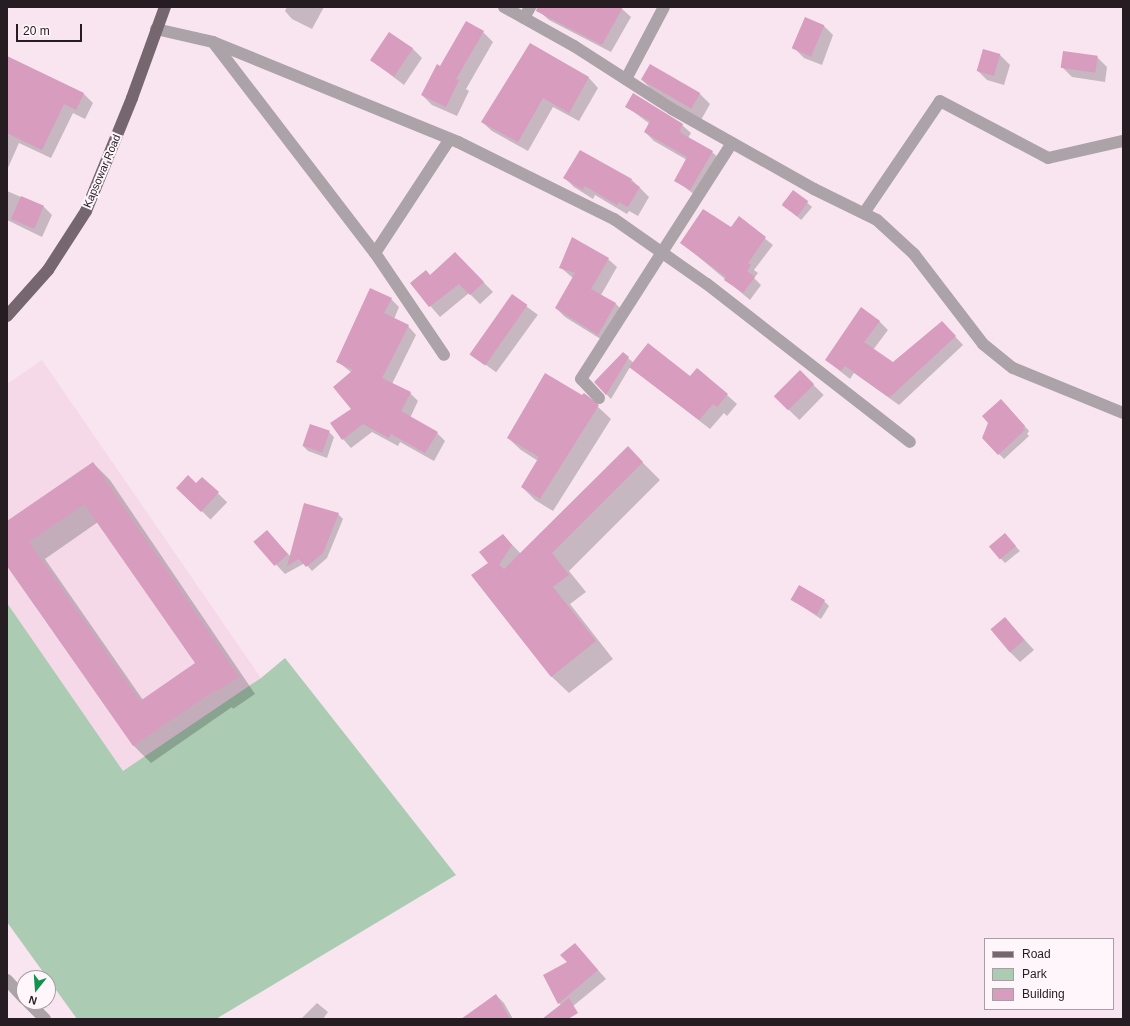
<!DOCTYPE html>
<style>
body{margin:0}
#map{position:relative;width:1130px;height:1026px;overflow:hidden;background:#f9e5f0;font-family:Helvetica,sans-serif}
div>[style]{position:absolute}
.built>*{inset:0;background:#f6d9e9}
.green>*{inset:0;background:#abccb3}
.shadow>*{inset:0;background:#0003;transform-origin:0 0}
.building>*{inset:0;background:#d79cbe;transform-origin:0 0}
.minor>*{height:12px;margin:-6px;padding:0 6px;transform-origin:6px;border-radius:6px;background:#aba3a7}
.major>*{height:12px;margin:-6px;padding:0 6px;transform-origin:6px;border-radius:6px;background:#76676f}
span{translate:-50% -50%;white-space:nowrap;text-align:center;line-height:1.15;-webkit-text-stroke:4px #fef6fa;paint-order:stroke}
.street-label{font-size:11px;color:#251d21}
.frame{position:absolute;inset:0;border:8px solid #251d21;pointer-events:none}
.legend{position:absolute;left:984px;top:938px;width:130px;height:72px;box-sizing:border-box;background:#fef6fa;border:1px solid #a79fa3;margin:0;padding:5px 7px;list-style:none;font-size:12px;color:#251d21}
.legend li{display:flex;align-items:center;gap:8px;height:20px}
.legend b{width:20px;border:1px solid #a79fa3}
.north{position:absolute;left:16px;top:970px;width:40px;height:40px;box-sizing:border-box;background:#fef6fa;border:1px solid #a79fa3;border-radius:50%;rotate:197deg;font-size:11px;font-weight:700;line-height:16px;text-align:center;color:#251d21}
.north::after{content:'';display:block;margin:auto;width:14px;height:18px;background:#12914f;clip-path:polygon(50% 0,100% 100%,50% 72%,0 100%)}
.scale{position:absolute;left:16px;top:24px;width:66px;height:18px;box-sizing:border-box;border:2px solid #251d21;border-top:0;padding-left:5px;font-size:12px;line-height:14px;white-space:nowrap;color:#251d21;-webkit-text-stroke:3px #fef6fa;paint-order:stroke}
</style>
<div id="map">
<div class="built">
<div style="clip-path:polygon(42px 360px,261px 678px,123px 772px,7px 603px,7px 384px)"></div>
</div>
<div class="green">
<div style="clip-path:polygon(7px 603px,123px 771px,261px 678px,285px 658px,456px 875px,216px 1019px,77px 1019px,7px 922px)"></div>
</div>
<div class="shadow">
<div style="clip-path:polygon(287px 7px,324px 7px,312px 29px,292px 19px,285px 11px)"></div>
<div style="clip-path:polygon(543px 7px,620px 7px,631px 17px,611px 52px,549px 20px,540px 12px)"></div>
<div style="clip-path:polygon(823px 25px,833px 35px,822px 65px,804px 58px,794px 48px)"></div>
<div style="clip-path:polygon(483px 32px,493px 42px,466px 89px,469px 91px,457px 116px,432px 105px,422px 95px,440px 67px)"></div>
<div style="clip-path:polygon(530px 44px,589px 78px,598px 88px,579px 121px,553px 107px,528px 151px,492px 131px,482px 122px)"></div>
<div style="clip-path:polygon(412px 48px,422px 58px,404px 85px,371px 60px)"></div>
<div style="clip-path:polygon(983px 50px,1000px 55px,1010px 65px,1004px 85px,987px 80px,978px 71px)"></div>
<div style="clip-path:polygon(7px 57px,84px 94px,93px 103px,85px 119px,73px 113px,51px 158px,19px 143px,7px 170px)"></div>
<div style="clip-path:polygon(1097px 57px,1107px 67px,1105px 82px,1072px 77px,1062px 67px)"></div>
<div style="clip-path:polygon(650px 66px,700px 94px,710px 104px,701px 120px,652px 90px,642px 80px)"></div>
<div style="clip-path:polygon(627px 107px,682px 125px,691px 133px,688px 138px,712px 152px,721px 160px,699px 198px,675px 180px,687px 160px,654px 141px,645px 132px,650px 124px)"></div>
<div style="clip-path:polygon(565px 178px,631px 179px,649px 197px,638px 216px,629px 211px,627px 214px,595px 195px,593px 199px,574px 187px)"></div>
<div style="clip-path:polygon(7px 191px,44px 207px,52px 215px,42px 237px,7px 220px)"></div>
<div style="left:793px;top:191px;width:25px;height:17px;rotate:40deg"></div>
<div style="clip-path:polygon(739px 218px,773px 245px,754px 270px,758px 273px,754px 278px,761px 285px,750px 300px,682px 243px,731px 229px)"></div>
<div style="clip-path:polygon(455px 253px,493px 292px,480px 304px,469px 293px,440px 317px,411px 284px,430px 276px)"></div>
<div style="clip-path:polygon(608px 259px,617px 267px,601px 295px,615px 303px,624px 312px,607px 343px,565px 317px,556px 308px,573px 278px,560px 267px)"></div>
<div style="left:512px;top:296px;width:32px;height:71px;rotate:36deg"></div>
<div style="clip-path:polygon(391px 299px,399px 307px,394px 319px,408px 326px,416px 335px,392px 384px,410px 393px,418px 401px,410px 418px,437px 433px,445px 441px,434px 461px,400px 442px,398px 446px,372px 432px,351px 448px,343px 439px,352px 409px,352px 373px,337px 361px)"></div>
<div style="clip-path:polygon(879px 321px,888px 330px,873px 350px,893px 363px,950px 331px,963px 345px,899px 405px,854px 373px,850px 379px,826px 360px)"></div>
<div style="clip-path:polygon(623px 354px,634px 363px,690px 377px,698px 369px,737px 404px,727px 416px,724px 413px,710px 429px,630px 367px,611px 399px,606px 394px)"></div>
<div style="left:800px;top:372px;width:33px;height:35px;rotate:44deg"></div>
<div style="clip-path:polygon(584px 394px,611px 419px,553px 511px,535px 500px,522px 487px,538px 461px,521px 450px,508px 438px)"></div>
<div style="clip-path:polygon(1006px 405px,1029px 431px,1027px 434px,1029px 436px,1004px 459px,983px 438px)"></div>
<div style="clip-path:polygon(329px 432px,334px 437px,327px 458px,308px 451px,303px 446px)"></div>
<div style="clip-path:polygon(628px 448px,660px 480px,569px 571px,586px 592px,570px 604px,613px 659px,569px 693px,551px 676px,489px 563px,503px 535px,521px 554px)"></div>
<div style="clip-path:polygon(evenodd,93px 463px,110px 480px,255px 694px,233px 709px,232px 707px,151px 763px,134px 746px,7px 566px,7px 522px,93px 463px,98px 522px,197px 663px,143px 700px,45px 559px,98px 522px)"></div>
<div style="left:202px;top:478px;width:35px;height:24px;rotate:44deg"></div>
<div style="clip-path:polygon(338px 514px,343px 519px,327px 558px,312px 571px,305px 563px,285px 574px,255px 542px,267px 532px,291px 557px)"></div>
<div style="clip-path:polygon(1009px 539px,1020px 551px,1005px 563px,990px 547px)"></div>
<div style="clip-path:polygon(791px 599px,824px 601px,829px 606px,821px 619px)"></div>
<div style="clip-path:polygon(1005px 618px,1034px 650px,1020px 662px,1010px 652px)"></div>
<div style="clip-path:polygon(575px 944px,606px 979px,567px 1011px,559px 1003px,544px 975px,568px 963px)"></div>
<div style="clip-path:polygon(496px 995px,504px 1003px,513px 1019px,463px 1019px)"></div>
<div style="clip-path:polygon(317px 1003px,328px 1012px,323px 1019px,301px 1019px)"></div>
</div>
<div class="building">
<div style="clip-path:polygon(537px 7px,623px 7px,602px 45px,536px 11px)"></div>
<div style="left:805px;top:17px;width:21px;height:34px;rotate:23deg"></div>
<div style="clip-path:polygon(466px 21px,484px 31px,456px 79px,459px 80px,446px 107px,421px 95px,437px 64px,440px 66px)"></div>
<div style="left:389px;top:32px;width:29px;height:34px;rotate:34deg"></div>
<div style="clip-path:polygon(530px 43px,589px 77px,569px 113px,543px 98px,518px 142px,481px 122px)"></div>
<div style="left:983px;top:49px;width:18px;height:23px;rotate:16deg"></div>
<div style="left:1063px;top:51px;width:35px;height:17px;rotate:8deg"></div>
<div style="clip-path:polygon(7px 56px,84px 93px,76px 110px,64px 104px,42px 150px,7px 133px)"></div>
<div style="left:650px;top:64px;width:58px;height:18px;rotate:30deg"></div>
<div style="clip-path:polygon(633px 93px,683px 124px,680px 130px,681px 133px,713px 151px,690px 190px,674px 181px,687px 157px,644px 132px,650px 121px,625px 107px)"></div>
<div style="clip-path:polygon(580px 150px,632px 179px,630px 181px,640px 187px,628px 207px,619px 202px,617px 205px,585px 186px,583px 190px,563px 178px)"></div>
<div style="left:793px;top:190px;width:19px;height:19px;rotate:36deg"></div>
<div style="left:21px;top:196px;width:25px;height:25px;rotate:23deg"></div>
<div style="clip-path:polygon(703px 209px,731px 227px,739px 216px,766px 237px,748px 263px,751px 265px,747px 271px,755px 277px,743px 293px,724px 280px,726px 277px,680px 243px)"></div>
<div style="clip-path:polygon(572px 237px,609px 258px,591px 289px,616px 303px,598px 335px,555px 308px,575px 273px,559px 268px)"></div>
<div style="clip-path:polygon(455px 252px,484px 282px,470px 295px,459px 284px,429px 307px,410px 283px,426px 270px,430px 275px)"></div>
<div style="clip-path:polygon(370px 288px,392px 298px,384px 313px,409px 325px,382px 378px,411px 392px,401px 411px,438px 432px,425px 453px,391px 434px,389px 438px,363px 424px,342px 440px,330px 423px,351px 409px,333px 387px,353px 370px,336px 362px)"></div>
<div style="left:512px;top:294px;width:19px;height:74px;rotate:35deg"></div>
<div style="clip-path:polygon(861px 307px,880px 321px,864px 342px,893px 362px,942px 321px,956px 336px,890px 397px,887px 396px,845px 366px,841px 371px,825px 360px)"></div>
<div style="clip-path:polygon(648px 343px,690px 376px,697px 368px,728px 394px,717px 407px,713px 404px,699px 420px,629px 367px)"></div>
<div style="clip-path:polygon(623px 352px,629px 357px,606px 395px,594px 382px)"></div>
<div style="left:800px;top:370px;width:20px;height:37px;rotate:45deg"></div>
<div style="clip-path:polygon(545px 373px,582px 395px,584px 393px,599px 405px,540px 499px,521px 487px,539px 457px,507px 438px)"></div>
<div style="clip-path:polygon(1001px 399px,1025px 426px,1023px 428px,1025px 430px,998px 455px,982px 438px,988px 423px,982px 416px)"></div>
<div style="left:310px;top:424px;width:21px;height:23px;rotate:19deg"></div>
<div style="clip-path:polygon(628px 446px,643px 462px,552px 553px,569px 575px,553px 587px,596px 641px,551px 677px,471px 575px,488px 563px,479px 552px,503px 534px,512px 545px,499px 565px,504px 569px)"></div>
<div style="clip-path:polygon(evenodd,93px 462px,239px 677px,215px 692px,214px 691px,133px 746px,7px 566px,7px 521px,93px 462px,84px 504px,195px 663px,140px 701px,29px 542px,84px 504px)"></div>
<div style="clip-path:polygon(188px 475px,196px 483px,202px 477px,219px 492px,201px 512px,176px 488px)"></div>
<div style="clip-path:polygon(304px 503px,339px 513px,323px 553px,306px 567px,299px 559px,287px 566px)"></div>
<div style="left:267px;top:530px;width:32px;height:18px;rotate:49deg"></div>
<div style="left:1005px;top:533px;width:17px;height:21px;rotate:50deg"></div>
<div style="left:799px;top:585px;width:30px;height:17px;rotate:30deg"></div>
<div style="left:1005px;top:617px;width:30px;height:19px;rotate:50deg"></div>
<div style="clip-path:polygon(575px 943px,598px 970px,558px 1004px,543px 975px,567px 962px,560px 955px)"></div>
<div style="clip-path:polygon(496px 994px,510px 1019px,461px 1019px)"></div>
<div style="clip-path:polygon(569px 998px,578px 1013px,568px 1019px,542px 1019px)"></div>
</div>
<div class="minor">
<div style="left:504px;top:7px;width:80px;rotate:29.1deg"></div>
<div style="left:574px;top:46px;width:117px;rotate:32.7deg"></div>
<div style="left:672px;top:109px;width:163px;rotate:29.4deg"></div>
<div style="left:814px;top:189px;width:70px;rotate:26.2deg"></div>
<div style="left:877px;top:220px;width:50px;rotate:42.6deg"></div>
<div style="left:914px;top:254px;width:113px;rotate:52.5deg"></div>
<div style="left:983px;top:344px;width:38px;rotate:39deg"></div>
<div style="left:1013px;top:368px;width:119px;rotate:22.2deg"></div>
<div style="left:524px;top:18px;width:13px;rotate:-61deg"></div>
<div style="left:156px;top:29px;width:58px;rotate:12.8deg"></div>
<div style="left:213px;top:42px;width:265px;rotate:22.2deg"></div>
<div style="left:458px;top:142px;width:174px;rotate:26.3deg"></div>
<div style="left:614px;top:219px;width:113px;rotate:35deg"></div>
<div style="left:707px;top:284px;width:257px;rotate:37.9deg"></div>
<div style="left:213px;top:42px;width:266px;rotate:52.5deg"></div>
<div style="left:375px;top:253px;width:136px;rotate:-56.7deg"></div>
<div style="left:626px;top:79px;width:81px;rotate:-62.2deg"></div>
<div style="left:864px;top:213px;width:135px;rotate:-55.8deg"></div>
<div style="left:940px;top:101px;width:122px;rotate:27.8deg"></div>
<div style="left:1048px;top:158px;width:77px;rotate:-12.8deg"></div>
<div style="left:375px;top:253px;width:123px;rotate:55.9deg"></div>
<div style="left:599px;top:398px;width:26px;rotate:-133deg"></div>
<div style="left:581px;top:379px;width:280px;rotate:-57.4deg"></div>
<div style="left:7px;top:980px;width:25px;rotate:47deg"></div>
<div style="left:28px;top:1002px;width:24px;rotate:45deg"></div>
</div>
<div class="major">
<div style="left:7px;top:316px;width:62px;rotate:-48.3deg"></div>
<div style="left:48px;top:270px;width:70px;rotate:-57.2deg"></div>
<div style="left:86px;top:211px;width:122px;rotate:-67.8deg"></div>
<div style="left:132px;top:98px;width:97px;rotate:-70.1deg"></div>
</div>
<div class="street-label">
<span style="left:102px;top:171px;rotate:-67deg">Kapsowar Road</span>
</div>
<div class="frame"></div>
<ul class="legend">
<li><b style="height:5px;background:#76676f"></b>Road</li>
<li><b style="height:11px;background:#abccb3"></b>Park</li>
<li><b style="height:11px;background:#d79cbe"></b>Building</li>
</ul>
<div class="north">N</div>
<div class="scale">20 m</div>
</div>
